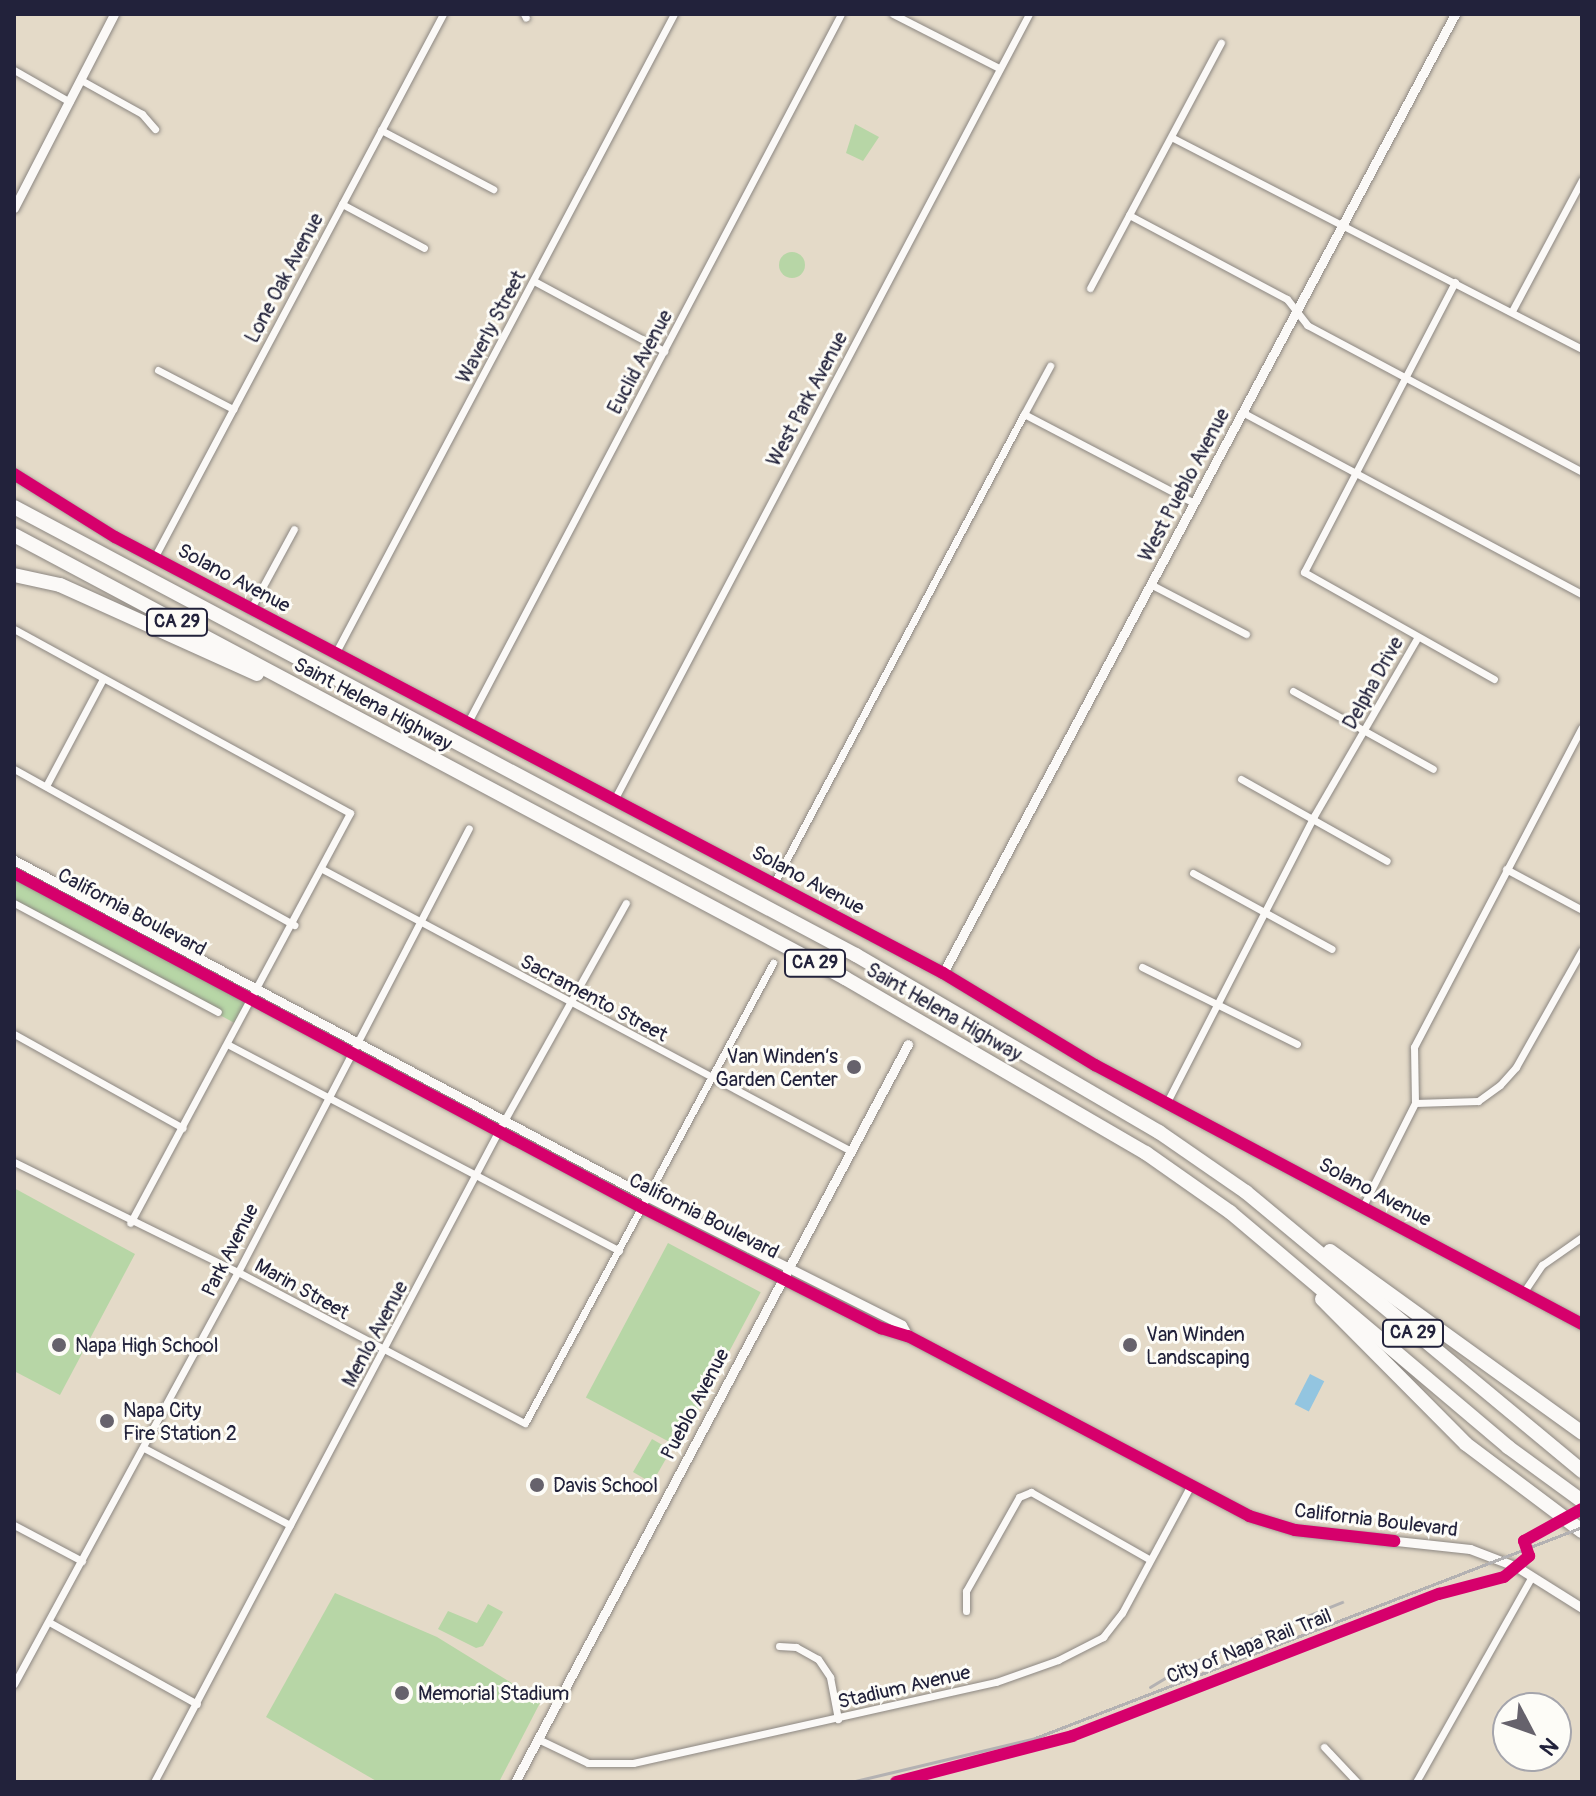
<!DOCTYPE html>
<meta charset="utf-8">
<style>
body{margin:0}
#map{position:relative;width:1596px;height:1796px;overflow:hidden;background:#e4dac8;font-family:Pangolin,sans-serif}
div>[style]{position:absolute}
.green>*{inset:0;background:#b7d6a6;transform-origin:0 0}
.round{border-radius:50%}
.water>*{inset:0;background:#93c5e0;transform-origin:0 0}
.roads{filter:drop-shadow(0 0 2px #8c8782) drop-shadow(0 0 2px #8c8782)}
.minor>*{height:7px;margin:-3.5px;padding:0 3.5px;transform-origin:3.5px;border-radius:3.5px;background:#fbf9f7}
.tertiary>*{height:9px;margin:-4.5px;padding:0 4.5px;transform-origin:4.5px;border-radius:4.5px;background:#fbf9f7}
.motorway>*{height:14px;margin:-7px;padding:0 7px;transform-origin:7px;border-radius:7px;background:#fbf9f7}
.rail>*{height:3px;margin:-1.5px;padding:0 1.5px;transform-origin:1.5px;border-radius:1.5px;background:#b3b1b2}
.cycleway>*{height:12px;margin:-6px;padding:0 6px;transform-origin:6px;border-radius:6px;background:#d6006c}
.dots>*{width:22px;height:22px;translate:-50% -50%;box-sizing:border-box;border:4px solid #fdfcf7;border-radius:50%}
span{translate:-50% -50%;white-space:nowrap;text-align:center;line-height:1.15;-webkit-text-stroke:6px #fdfcf7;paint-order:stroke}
.shield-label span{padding:2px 6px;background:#fdfcf7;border:2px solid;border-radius:6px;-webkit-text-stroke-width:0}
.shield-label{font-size:18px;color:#22223b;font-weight:700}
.street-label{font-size:20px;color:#22223b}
.poi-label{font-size:20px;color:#22223b}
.right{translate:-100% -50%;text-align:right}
.left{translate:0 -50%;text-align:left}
.frame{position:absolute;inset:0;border:16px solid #22223b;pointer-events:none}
.north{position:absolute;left:1492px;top:1692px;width:80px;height:80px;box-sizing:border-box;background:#fdfcf7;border:2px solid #a5a5ac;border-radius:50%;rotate:131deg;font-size:22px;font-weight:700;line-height:32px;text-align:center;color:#22223b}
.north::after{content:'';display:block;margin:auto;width:28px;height:36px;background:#66626c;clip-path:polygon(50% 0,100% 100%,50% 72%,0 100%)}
</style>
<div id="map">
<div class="green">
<div style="clip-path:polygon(855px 124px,879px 137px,863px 161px,846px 153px)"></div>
<div class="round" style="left:779px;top:252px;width:26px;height:26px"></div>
<div style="clip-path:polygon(14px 873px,255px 999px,240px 1026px,14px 903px)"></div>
<div style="clip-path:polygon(14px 1188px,135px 1254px,60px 1395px,14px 1371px)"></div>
<div style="left:668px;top:1243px;width:105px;height:175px;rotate:28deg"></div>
<div style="left:652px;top:1439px;width:22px;height:38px;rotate:30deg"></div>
<div style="clip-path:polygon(335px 1593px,437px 1637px,541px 1701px,499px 1782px,378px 1782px,266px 1717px)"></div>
<div style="clip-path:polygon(488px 1604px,503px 1612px,483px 1646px,476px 1648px,438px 1629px,448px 1611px,477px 1623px)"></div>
</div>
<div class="water">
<div style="left:1310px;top:1374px;width:16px;height:34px;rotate:27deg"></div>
</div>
<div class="roads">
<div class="minor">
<div style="left:524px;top:14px;width:4px;rotate:63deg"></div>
<div style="left:893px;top:14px;width:119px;rotate:27deg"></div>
<div style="left:14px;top:70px;width:64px;rotate:29.7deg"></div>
<div style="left:81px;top:80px;width:70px;rotate:29.1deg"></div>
<div style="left:142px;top:114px;width:20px;rotate:49deg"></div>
<div style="left:381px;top:130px;width:127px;rotate:27.8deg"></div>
<div style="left:1173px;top:138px;width:460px;rotate:27.3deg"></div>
<div style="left:342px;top:204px;width:93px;rotate:28.2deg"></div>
<div style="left:1129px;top:215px;width:179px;rotate:28deg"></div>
<div style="left:1287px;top:299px;width:33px;rotate:52deg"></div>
<div style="left:1307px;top:325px;width:312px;rotate:28.1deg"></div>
<div style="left:534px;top:281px;width:148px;rotate:28.3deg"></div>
<div style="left:1455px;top:282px;width:327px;rotate:117.5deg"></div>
<div style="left:1304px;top:572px;width:218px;rotate:29.4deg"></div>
<div style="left:1090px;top:288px;width:278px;rotate:-61.9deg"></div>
<div style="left:1512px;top:311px;width:149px;rotate:-61.9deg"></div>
<div style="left:158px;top:370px;width:85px;rotate:27.5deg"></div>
<div style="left:1242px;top:412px;width:386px;rotate:28.2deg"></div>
<div style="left:1024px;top:414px;width:55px;rotate:-61.6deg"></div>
<div style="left:154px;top:558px;width:616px;rotate:-62.02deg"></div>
<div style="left:1152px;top:585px;width:106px;rotate:27.5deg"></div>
<div style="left:250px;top:610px;width:92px;rotate:-61.5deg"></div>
<div style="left:14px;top:629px;width:383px;rotate:28.7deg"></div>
<div style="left:350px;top:813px;width:465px;rotate:118.2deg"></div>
<div style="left:335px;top:654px;width:724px;rotate:-62.09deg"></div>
<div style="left:1293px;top:691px;width:160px;rotate:29.1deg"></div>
<div style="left:467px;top:724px;width:802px;rotate:-62.22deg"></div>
<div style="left:14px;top:769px;width:321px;rotate:29.1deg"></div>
<div style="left:1241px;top:779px;width:167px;rotate:29.3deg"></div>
<div style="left:46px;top:786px;width:121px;rotate:-62deg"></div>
<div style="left:614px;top:800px;width:889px;rotate:-62.17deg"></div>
<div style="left:1506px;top:869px;width:86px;rotate:28.3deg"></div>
<div style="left:324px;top:870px;width:597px;rotate:28.07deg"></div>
<div style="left:1193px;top:873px;width:158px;rotate:28.7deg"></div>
<div style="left:773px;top:885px;width:534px;rotate:-61.95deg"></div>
<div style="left:1024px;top:414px;width:192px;rotate:27.6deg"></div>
<div style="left:14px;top:903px;width:231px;rotate:28.1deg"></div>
<div style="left:1142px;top:967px;width:173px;rotate:26.4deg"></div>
<div style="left:14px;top:1034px;width:193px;rotate:29.1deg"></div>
<div style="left:229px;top:1045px;width:441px;rotate:27.8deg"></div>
<div style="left:1415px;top:1103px;width:56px;rotate:-91deg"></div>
<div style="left:1414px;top:1047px;width:361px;rotate:-62.3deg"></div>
<div style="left:1166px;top:1104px;width:324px;rotate:-62.8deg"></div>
<div style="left:1314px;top:816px;width:206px;rotate:-59.9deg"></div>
<div style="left:14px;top:1162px;width:250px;rotate:26.2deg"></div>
<div style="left:238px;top:1272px;width:324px;rotate:27.8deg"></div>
<div style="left:525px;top:1423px;width:523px;rotate:-61.67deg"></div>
<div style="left:1362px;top:1208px;width:118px;rotate:-63.2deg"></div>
<div style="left:1415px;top:1103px;width:63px;rotate:-1.8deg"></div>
<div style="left:1478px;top:1101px;width:27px;rotate:-36deg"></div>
<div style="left:1500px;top:1085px;width:24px;rotate:-48deg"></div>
<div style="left:1516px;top:1067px;width:134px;rotate:-60.6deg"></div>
<div style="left:1523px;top:1293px;width:34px;rotate:-56deg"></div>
<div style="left:1542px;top:1265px;width:49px;rotate:-35deg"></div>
<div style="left:144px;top:1448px;width:165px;rotate:27.8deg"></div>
<div style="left:14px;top:1525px;width:77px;rotate:27.9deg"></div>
<div style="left:966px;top:1611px;width:20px;rotate:-90deg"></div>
<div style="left:966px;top:1591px;width:108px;rotate:-60.6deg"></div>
<div style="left:1019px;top:1497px;width:13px;rotate:-23deg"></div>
<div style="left:1031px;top:1492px;width:136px;rotate:29.6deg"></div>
<div style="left:49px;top:1622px;width:169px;rotate:29deg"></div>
<div style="left:779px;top:1646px;width:17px;rotate:3deg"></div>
<div style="left:796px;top:1647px;width:25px;rotate:29deg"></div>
<div style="left:818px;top:1659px;width:22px;rotate:56deg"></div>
<div style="left:830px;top:1677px;width:43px;rotate:79.2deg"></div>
<div style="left:14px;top:1684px;width:469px;rotate:-61.5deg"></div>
<div style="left:238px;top:1272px;width:500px;rotate:-62.51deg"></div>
<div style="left:538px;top:1739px;width:55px;rotate:25.6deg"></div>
<div style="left:588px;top:1763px;width:45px"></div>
<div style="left:633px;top:1763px;width:372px;rotate:-12.6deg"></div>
<div style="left:996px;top:1682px;width:66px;rotate:-19.5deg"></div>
<div style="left:1058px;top:1660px;width:51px;rotate:-27.1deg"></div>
<div style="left:1103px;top:1637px;width:31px;rotate:-52deg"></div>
<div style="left:1122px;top:1613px;width:145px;rotate:-61.7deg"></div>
<div style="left:1324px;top:1747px;width:48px;rotate:46.7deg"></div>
<div style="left:154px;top:1782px;width:738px;rotate:-62.11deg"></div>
<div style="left:499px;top:1130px;width:260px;rotate:-60.8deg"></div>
<div style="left:1416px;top:1782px;width:236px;rotate:-60.6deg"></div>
</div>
<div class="tertiary">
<div style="left:14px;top:208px;width:218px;rotate:-62.7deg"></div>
<div style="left:14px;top:474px;width:119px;rotate:32deg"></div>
<div style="left:115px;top:537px;width:936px;rotate:27.77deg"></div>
<div style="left:943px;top:973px;width:178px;rotate:31.2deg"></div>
<div style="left:1095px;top:1065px;width:552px;rotate:28.01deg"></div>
<div style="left:14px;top:860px;width:718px;rotate:27.99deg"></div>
<div style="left:648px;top:1197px;width:284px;rotate:26.7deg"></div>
<div style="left:902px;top:1325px;width:13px;rotate:61deg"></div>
<div style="left:14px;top:873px;width:713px;rotate:28.04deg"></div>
<div style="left:643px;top:1208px;width:267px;rotate:26.8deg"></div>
<div style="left:881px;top:1328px;width:28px;rotate:17deg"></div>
<div style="left:908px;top:1336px;width:386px;rotate:27.8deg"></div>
<div style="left:1249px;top:1516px;width:48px;rotate:16.9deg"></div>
<div style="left:1295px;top:1530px;width:176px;rotate:6.2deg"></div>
<div style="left:1470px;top:1549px;width:50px;rotate:21deg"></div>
<div style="left:1517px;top:1567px;width:77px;rotate:32.2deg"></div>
<div style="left:943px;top:973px;width:1087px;rotate:-61.9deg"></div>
<div style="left:515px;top:1782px;width:836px;rotate:-61.96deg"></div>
</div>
<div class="motorway">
<div style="left:14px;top:507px;width:954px;rotate:28.02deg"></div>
<div style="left:856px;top:955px;width:351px;rotate:30.3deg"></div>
<div style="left:1159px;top:1132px;width:106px;rotate:34.6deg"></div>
<div style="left:1246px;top:1192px;width:437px;rotate:39.7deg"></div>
<div style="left:14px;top:535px;width:942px;rotate:28.06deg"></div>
<div style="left:845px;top:978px;width:348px;rotate:30.2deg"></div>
<div style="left:1146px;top:1153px;width:103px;rotate:35.1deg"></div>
<div style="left:1230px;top:1212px;width:364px;rotate:40.2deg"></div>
<div style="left:1508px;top:1447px;width:92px;rotate:36.1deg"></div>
<div style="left:14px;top:575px;width:47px;rotate:12.3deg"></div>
<div style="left:60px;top:585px;width:216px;rotate:24.3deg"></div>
<div style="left:1330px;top:1251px;width:311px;rotate:35.8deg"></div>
<div style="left:1322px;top:1299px;width:204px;rotate:45.2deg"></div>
<div style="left:1466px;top:1444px;width:145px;rotate:36.9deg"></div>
</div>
</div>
<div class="rail">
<div style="left:1150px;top:1687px;width:47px;rotate:-31deg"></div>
<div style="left:1190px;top:1663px;width:164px;rotate:-21.9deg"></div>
<div style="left:851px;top:1782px;width:189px;rotate:-13.4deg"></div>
<div style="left:1035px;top:1738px;width:586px;rotate:-21.09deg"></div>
</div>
<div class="cycleway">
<div style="left:14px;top:474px;width:119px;rotate:32deg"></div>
<div style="left:115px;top:537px;width:936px;rotate:27.77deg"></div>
<div style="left:943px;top:973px;width:178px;rotate:31.2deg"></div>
<div style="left:1095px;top:1065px;width:552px;rotate:28.01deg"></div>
<div style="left:14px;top:873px;width:713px;rotate:28.04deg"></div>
<div style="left:643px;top:1208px;width:267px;rotate:26.8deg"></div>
<div style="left:881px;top:1328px;width:28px;rotate:17deg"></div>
<div style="left:908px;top:1336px;width:386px;rotate:27.8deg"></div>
<div style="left:1249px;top:1516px;width:48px;rotate:16.9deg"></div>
<div style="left:1295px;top:1530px;width:100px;rotate:6.3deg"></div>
<div style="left:896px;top:1782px;width:182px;rotate:-14.6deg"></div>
<div style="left:1072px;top:1736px;width:394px;rotate:-21.2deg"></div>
<div style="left:1439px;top:1594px;width:67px;rotate:-14.7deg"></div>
<div style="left:1504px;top:1577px;width:33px;rotate:-40deg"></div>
<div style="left:1529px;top:1556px;width:16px;rotate:-108deg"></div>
<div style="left:1524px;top:1541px;width:66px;rotate:-28.9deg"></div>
</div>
<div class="dots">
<div style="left:854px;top:1067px;background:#66626c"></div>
<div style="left:59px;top:1345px;background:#66626c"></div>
<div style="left:1130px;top:1345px;background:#66626c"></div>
<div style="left:107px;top:1421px;background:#66626c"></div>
<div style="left:537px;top:1485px;background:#66626c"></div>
<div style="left:402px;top:1693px;background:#66626c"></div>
</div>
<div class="shield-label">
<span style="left:177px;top:622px">CA 29</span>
<span style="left:815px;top:963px">CA 29</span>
<span style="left:1413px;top:1333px">CA 29</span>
</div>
<div class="street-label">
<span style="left:284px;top:278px;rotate:-62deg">Lone Oak Avenue</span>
<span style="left:491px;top:327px;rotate:-62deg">Waverly Street</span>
<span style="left:640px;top:362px;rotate:-62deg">Euclid Avenue</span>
<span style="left:807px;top:399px;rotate:-62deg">West Park Avenue</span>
<span style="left:1184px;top:485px;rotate:-62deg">West Pueblo Avenue</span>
<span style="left:234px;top:578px;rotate:28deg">Solano Avenue</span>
<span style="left:1373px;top:683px;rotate:-61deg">Delpha Drive</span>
<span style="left:373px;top:704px;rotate:28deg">Saint Helena Highway</span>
<span style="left:808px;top:880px;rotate:28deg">Solano Avenue</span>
<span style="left:132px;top:912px;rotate:28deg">California Boulevard</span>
<span style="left:594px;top:998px;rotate:28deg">Sacramento Street</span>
<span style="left:944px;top:1012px;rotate:30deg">Saint Helena Highway</span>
<span style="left:1375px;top:1192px;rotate:28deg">Solano Avenue</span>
<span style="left:704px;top:1216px;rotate:27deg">California Boulevard</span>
<span style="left:230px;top:1250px;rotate:-63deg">Park Avenue</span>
<span style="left:302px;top:1289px;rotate:29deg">Marin Street</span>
<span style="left:375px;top:1334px;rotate:-62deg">Menlo Avenue</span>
<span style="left:695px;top:1404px;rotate:-62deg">Pueblo Avenue</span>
<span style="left:1376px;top:1520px;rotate:7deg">California Boulevard</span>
<span style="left:1249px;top:1646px;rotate:-21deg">City of Napa Rail Trail</span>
<span style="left:904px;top:1687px;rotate:-13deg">Stadium Avenue</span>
</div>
<div class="poi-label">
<span class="right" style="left:838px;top:1068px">Van Winden’s<br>Garden Center</span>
<span class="left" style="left:1146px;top:1346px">Van Winden<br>Landscaping</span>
<span class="left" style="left:75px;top:1345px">Napa High School</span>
<span class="left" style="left:123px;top:1422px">Napa City<br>Fire Station 2</span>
<span class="left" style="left:553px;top:1485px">Davis School</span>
<span class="left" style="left:418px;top:1693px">Memorial Stadium</span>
</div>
<div class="frame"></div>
<div class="north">N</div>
</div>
